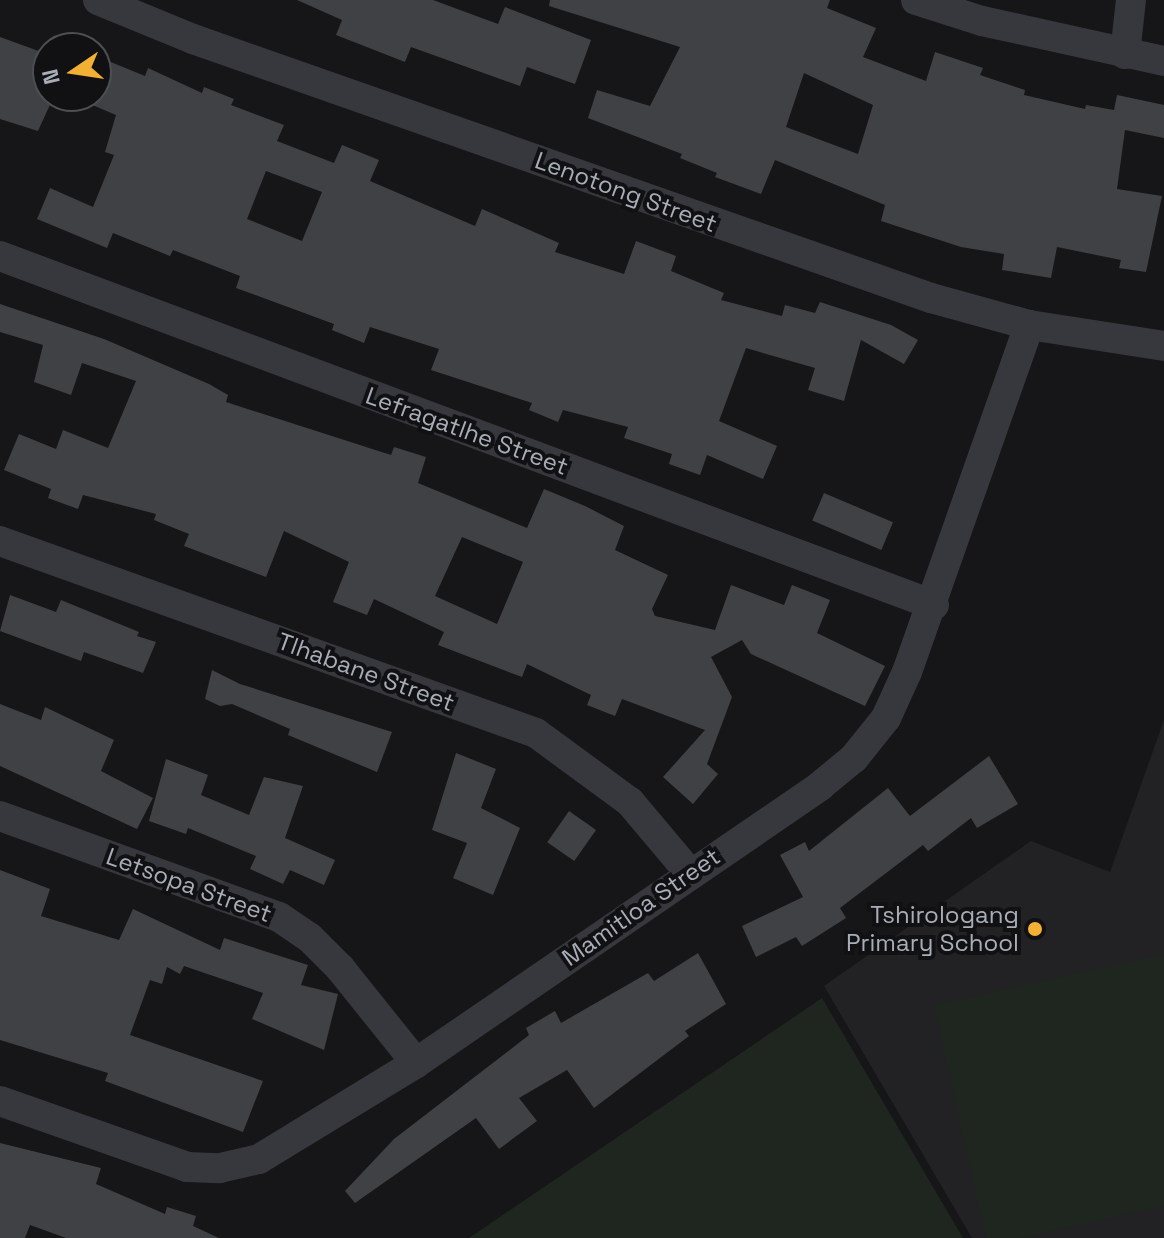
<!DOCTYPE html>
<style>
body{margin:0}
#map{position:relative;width:1164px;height:1238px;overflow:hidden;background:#161618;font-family:"Space Grotesk",sans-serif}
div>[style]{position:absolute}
.built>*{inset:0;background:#222225}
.green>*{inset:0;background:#1e261f}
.building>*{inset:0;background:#404145;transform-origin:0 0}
.street>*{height:30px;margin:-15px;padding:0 15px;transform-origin:15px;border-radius:15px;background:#37383d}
.dots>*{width:22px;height:22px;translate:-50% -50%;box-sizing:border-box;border:4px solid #111113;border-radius:50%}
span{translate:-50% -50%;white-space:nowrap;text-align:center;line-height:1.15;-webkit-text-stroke:8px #111113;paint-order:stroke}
.street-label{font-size:24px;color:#a8adb8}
.poi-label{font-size:24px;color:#a8adb8}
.right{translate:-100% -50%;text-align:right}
.north{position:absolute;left:32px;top:32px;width:80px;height:80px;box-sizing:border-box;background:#111113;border:2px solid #4d4f55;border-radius:50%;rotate:257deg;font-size:22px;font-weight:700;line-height:32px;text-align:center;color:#a8adb8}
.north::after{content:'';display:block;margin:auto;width:28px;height:36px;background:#f2b134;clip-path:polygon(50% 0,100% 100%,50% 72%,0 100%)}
</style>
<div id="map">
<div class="built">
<div style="clip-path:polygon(1164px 720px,1164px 1238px,972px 1238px,824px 986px,1031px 841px,1110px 872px)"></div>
</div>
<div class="green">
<div style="clip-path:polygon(1164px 954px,1164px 1206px,1021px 1238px,986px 1238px,934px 1005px)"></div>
<div style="clip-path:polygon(822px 998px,963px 1238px,469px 1238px)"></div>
</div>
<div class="building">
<div style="clip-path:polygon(297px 0,433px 0,498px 24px,505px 7px,591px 40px,575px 84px,527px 67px,520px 86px,411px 47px,405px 62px,336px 35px,342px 20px)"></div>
<div style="clip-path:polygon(evenodd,550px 0,830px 0,827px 8px,876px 28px,863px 57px,926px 81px,935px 52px,983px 68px,980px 75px,1025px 90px,1024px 95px,1085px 109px,1086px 105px,1114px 110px,1117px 95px,1164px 105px,1164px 138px,1125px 130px,1117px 189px,1162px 196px,1146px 272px,1119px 268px,1121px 260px,1057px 247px,1051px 278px,1002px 270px,1004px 254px,961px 247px,881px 221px,885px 205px,775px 160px,761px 194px,715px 177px,717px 173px,680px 158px,682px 154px,588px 118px,597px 90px,650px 106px,680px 47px,549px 6px,550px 0,804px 73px,873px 105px,858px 154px,786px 127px,804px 73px)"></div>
<div style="clip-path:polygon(0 37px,44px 53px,47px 46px,51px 48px,48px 96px,54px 96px,38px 131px,0 119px)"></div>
<div style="clip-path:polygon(evenodd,96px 56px,145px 76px,148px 68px,202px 93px,204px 87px,234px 99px,231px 105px,284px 125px,277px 141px,334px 163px,342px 145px,379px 160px,370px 181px,475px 226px,482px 209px,559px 243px,555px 252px,624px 274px,636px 241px,676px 256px,671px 271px,724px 293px,721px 300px,782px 316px,785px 305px,815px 313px,820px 302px,891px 325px,918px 340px,904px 364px,861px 340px,844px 401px,808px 390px,815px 368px,746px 348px,719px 421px,777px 446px,763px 479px,707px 455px,700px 475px,669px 464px,672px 454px,624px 438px,628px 427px,563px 410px,558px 422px,529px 410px,532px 403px,431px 370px,439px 349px,370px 327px,364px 343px,332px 330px,334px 324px,236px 288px,240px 276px,173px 250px,170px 256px,113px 233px,107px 248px,37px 219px,50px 188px,93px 207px,114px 155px,105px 152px,116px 115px,71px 96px,96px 96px,96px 56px,266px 171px,322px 192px,302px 241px,247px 219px,266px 171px)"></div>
<div style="clip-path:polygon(evenodd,0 304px,104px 339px,209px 384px,228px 395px,226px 402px,391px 455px,394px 447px,426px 457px,418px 483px,527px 528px,544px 489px,585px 506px,624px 526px,615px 550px,668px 575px,652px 609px,655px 616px,715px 630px,731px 585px,784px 605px,792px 585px,830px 600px,817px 633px,885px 666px,865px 706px,751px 654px,742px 640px,711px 657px,732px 697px,707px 764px,718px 774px,693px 804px,663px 777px,705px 730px,622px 699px,615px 716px,587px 705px,591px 695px,527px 664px,522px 677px,438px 645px,444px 632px,374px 599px,367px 615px,333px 602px,349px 562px,284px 531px,266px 577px,184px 546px,189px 534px,154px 520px,156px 514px,83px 495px,78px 509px,48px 498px,51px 489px,4px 470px,19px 434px,56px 449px,63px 430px,108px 448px,136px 381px,82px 363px,71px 395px,34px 382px,43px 345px,0 332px,0 304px,462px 537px,523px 562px,497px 624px,435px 596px,462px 537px)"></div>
<div style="left:824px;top:493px;width:75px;height:30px;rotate:23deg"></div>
<div style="clip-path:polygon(10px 595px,56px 612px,61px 600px,139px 632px,137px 636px,156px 642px,143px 673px,84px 652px,81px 661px,0 631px)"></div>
<div style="clip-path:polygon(212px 670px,240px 684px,392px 732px,377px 772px,288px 735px,290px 729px,232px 704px,220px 706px,205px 699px)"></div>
<div style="clip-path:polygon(0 704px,41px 720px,45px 707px,114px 740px,101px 771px,153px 798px,137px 829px,0 766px)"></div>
<div style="clip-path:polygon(456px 753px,496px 769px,481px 808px,520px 828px,493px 895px,453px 878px,467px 843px,432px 830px)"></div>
<div style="clip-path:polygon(989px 756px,1018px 804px,977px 828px,971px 818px,928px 851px,923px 845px,840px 908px,846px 918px,802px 946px,796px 937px,756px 957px,742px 926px,803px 897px,780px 855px,805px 842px,809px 851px,888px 788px,910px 816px)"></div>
<div style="clip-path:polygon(166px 759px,208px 775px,201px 795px,249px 815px,264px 777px,303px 786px,285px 838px,335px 860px,324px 885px,290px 870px,283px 884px,250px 869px,256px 856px,188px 828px,186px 834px,149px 821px)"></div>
<div style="left:569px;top:811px;width:33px;height:38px;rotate:35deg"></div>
<div style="clip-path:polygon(0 870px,50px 889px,41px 916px,119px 940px,133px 909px,220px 950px,224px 938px,308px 965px,301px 985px,338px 994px,324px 1050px,252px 1019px,263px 993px,184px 966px,180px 974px,167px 967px,162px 984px,150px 980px,130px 1035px,263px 1081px,243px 1132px,105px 1081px,108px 1073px,0 1040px)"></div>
<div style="clip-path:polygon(698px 953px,726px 1004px,685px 1031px,689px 1036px,594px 1108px,567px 1070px,519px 1098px,537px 1121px,499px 1149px,476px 1118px,355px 1203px,345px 1191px,394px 1139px,529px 1035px,526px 1028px,555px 1011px,561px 1023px,648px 973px,654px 981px)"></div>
<div style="clip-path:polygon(0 1143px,101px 1168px,96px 1184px,165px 1214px,167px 1207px,196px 1216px,193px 1226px,219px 1238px,66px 1238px,30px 1225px,25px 1238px,0 1238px)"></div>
</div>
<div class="street">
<div style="left:98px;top:0;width:103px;rotate:22.3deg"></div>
<div style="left:193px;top:39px;width:782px;rotate:19.34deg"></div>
<div style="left:931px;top:298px;width:102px;rotate:15.4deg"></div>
<div style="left:1029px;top:325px;width:137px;rotate:8.8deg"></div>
<div style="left:916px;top:0;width:69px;rotate:17.7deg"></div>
<div style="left:982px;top:21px;width:186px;rotate:12.4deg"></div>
<div style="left:1125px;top:54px;width:54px;rotate:-83.7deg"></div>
<div style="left:0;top:256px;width:997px;rotate:20.49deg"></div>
<div style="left:0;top:541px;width:569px;rotate:19.71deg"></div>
<div style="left:536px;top:733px;width:117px;rotate:36.3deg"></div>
<div style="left:630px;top:802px;width:92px;rotate:49.9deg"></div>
<div style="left:0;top:816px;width:297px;rotate:19.9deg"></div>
<div style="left:279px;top:917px;width:37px;rotate:34deg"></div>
<div style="left:310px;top:938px;width:42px;rotate:45deg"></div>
<div style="left:340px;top:968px;width:122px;rotate:51.3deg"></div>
<div style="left:0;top:1101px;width:198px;rotate:19.4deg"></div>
<div style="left:187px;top:1167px;width:33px;rotate:2deg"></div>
<div style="left:220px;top:1168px;width:40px;rotate:-13deg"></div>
<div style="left:259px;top:1159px;width:184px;rotate:-31.4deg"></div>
<div style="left:416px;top:1063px;width:490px;rotate:-34.4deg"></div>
<div style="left:820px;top:786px;width:44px;rotate:-39.5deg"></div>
<div style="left:854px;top:758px;width:51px;rotate:-51.3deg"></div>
<div style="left:886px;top:718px;width:51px;rotate:-65.5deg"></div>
<div style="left:907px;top:672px;width:368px;rotate:-70.6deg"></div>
</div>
<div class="dots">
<div style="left:1035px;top:929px;background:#f2b134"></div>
</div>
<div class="street-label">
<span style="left:626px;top:192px;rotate:20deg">Lenotong Street</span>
<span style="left:467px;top:431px;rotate:20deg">Lefragatlhe Street</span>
<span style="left:366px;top:672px;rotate:20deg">Tlhabane Street</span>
<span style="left:189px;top:885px;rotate:20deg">Letsopa Street</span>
<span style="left:641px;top:907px;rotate:-35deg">Mamitloa Street</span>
</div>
<div class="poi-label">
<span class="right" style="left:1019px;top:929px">Tshirologang<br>Primary School</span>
</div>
<div class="north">N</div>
</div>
